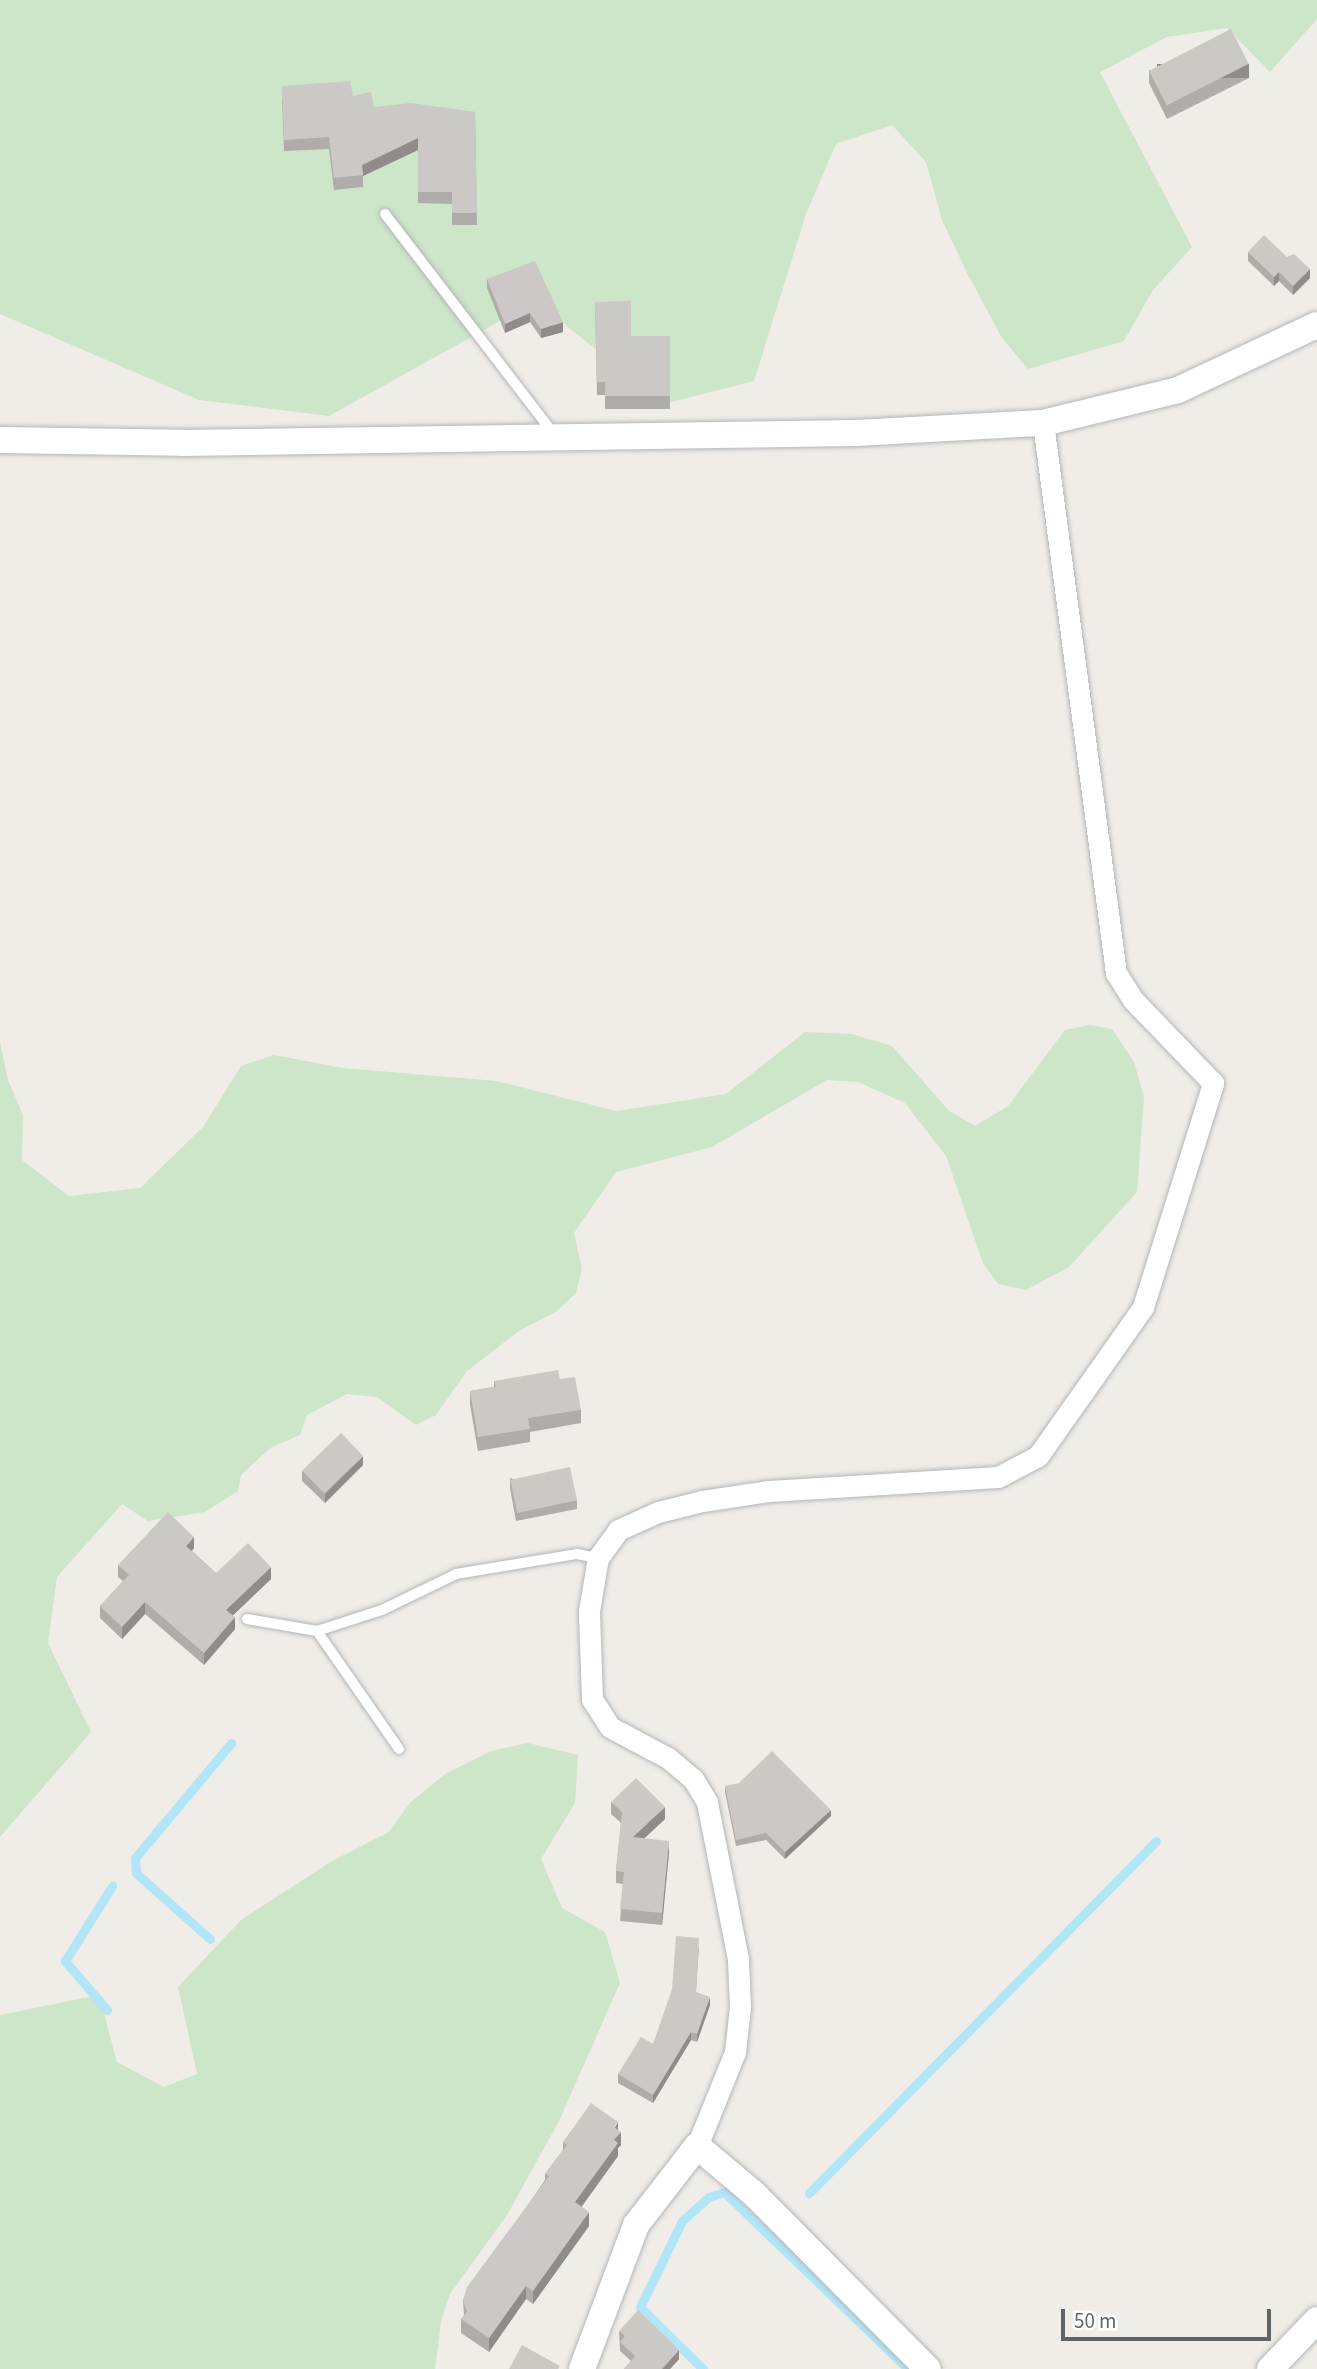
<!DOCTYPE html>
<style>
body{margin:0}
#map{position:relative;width:1317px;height:2369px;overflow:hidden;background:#f0ede8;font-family:"Source Sans 3",sans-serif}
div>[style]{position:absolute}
.green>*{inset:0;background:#cde5c8}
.stream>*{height:9px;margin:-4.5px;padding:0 4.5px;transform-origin:4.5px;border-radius:4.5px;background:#b1e5f7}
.roads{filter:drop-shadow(0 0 2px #b3b6b9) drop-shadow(0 0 2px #b3b6b9)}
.service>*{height:10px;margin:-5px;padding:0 5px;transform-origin:5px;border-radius:5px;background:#fff}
.minor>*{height:21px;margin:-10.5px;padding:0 10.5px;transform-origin:10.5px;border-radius:10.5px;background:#fff}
.tertiary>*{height:26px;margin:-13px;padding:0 13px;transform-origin:13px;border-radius:13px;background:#fff}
.wall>*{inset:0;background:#afaca9}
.shaded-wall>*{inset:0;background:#8f8c8a;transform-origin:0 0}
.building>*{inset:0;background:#ccc8c5;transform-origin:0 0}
span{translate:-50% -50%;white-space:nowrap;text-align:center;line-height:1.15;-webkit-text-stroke:5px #fff;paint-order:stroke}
.scale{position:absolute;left:1061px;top:2309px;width:210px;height:32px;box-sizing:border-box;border:4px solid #606467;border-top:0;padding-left:9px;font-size:21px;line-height:24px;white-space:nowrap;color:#606467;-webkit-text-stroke:5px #fff;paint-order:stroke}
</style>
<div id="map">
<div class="green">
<div style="clip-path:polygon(0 0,1317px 0,1317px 19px,1270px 72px,1227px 28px,1167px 37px,1100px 72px,1192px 247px,1153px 290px,1124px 341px,1028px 369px,1002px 338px,967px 273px,942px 220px,926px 162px,892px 125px,836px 144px,806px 214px,754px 381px,663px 404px,536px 301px,329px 416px,199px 400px,0 314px)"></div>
<div style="clip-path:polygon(1090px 1025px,1112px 1029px,1134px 1062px,1144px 1097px,1137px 1192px,1069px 1267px,1026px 1290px,998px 1284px,983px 1263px,946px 1156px,905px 1103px,858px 1082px,827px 1080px,712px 1147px,616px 1172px,574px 1233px,582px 1269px,576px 1293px,557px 1311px,519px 1331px,467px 1371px,436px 1415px,416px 1425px,377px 1397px,347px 1394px,307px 1415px,300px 1435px,270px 1448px,241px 1475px,238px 1491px,205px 1512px,148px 1521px,122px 1504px,57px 1577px,48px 1643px,91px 1732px,0 1837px,0 1042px,8px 1080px,23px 1115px,22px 1160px,69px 1196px,140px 1188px,203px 1127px,241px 1066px,274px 1055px,343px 1068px,497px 1081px,616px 1111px,726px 1094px,805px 1032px,852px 1034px,892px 1046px,949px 1111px,975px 1126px,1008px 1106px,1065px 1030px)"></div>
<div style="clip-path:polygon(528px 1743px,578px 1755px,575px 1803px,541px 1859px,562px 1908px,605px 1932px,620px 1983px,559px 2121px,507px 2215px,450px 2294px,441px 2321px,435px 2369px,0 2369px,0 2015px,99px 1995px,117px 2062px,164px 2087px,197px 2074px,178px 1987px,241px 1920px,332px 1861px,389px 1832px,410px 1803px,445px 1774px,491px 1751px)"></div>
</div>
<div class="stream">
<div style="left:210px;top:1939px;width:99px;rotate:-138.3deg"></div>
<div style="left:136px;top:1873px;width:15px;rotate:-94deg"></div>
<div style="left:135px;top:1858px;width:150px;rotate:-50.1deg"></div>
<div style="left:107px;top:2010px;width:65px;rotate:-130.6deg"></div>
<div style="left:65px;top:1961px;width:89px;rotate:-57.9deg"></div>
<div style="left:809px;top:2193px;width:494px;rotate:-45.4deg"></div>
<div style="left:703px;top:2369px;width:88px;rotate:-135.5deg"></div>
<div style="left:640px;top:2307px;width:96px;rotate:-64deg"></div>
<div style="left:682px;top:2221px;width:36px;rotate:-42deg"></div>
<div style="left:709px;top:2197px;width:16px;rotate:-18deg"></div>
<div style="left:724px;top:2192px;width:255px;rotate:43.9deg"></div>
</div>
<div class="roads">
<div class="service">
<div style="left:385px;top:214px;width:277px;rotate:52.5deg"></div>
<div style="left:247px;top:1619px;width:71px;rotate:9.7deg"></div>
<div style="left:399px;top:1749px;width:144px;rotate:-124.8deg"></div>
<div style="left:317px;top:1631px;width:68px;rotate:-17.9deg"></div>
<div style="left:382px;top:1610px;width:82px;rotate:-25.9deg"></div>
<div style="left:456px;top:1574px;width:123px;rotate:-9.4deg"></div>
<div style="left:577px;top:1554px;width:21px;rotate:11deg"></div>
</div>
<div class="minor">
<div style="left:697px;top:2146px;width:101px;rotate:-68deg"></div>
<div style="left:735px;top:2052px;width:45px;rotate:-83.7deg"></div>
<div style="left:740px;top:2007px;width:48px;rotate:-92.4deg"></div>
<div style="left:738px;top:1959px;width:160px;rotate:-101.2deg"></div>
<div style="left:707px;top:1802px;width:27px;rotate:-121deg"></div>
<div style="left:693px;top:1779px;width:33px;rotate:-140deg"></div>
<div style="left:668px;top:1758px;width:66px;rotate:-151.9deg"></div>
<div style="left:610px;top:1727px;width:33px;rotate:-123deg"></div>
<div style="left:592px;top:1699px;width:88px;rotate:-92deg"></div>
<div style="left:589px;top:1611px;width:54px;rotate:-80.4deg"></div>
<div style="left:598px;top:1558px;width:34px;rotate:-54deg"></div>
<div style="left:618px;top:1530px;width:44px;rotate:-24.2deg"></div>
<div style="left:658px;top:1512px;width:45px;rotate:-14deg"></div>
<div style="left:702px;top:1501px;width:68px;rotate:-8.5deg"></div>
<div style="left:769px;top:1491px;width:229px;rotate:-3.5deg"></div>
<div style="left:998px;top:1477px;width:45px;rotate:-27.7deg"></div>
<div style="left:1038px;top:1456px;width:182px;rotate:-54.8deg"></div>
<div style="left:1143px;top:1307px;width:235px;rotate:-72.6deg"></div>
<div style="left:1213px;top:1083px;width:115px;rotate:-133.9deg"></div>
<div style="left:1133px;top:1000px;width:32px;rotate:-122deg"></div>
<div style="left:1116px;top:973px;width:555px;rotate:-97.56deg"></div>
</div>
<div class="tertiary">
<div style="left:0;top:440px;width:182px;rotate:0.9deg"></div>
<div style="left:182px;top:443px;width:674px;rotate:-0.85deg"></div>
<div style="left:856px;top:433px;width:187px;rotate:-3.1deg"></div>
<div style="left:1043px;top:423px;width:139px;rotate:-13.7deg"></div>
<div style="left:1178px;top:390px;width:153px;rotate:-25.1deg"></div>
<div style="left:582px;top:2369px;width:154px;rotate:-69.4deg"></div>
<div style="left:636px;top:2225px;width:100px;rotate:-52.3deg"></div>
<div style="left:697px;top:2146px;width:73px;rotate:40deg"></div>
<div style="left:753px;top:2193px;width:248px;rotate:45.2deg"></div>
<div style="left:1270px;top:2369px;width:68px;rotate:-46.2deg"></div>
</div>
</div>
<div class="wall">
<div style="clip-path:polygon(1149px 70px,1249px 78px,1167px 119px,1149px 83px)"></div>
<div style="clip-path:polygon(353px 96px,374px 107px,475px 112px,477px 225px,452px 225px,452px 204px,418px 203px,418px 150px,363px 176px,363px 187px,334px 190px,329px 149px,284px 151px,282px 98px)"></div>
<div style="clip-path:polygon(1248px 252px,1310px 278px,1293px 295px,1279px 281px,1274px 286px,1248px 261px)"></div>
<div style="clip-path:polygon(487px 279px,563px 332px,541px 338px,530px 322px,505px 333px,487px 288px)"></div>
<div style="clip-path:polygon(595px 302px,631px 336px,670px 336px,670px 409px,605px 409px,605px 395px,597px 395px)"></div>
<div style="clip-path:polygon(560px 1379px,581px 1410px,581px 1423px,530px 1432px,530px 1442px,478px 1451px,470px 1405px,470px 1391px,494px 1387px,494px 1381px)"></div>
<div style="clip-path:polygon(363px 1465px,325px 1503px,302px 1481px,302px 1471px)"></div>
<div style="clip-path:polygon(510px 1478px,577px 1500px,577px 1509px,516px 1521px,510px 1488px)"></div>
<div style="clip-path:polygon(194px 1548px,192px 1551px,216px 1573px,271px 1579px,232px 1616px,235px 1629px,204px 1665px,145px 1614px,122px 1639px,100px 1618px,100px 1606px,123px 1581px,118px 1577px,118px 1565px)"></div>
<div style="clip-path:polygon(725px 1786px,831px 1816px,785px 1859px,766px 1840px,736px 1846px,725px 1792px)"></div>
<div style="clip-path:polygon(611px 1802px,665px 1819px,644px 1838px,669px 1853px,662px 1925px,620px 1921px,623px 1884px,616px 1883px,616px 1871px,621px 1823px,611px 1814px)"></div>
<div style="clip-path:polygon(699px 1946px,696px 1992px,710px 2005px,697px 2042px,691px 2040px,653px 2103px,618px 2083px,618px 2074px,653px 2044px)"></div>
<div style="clip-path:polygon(563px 2142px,621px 2145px,618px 2148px,618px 2156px,581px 2207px,589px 2226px,533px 2304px,526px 2299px,489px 2352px,461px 2333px,461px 2319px,464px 2316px,463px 2300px,545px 2180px,545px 2174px,563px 2150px)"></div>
<div style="clip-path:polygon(619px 2331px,679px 2359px,670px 2369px,624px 2369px,631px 2361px,620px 2351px)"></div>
</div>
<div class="shaded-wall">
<div style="left:1249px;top:64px;width:14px;height:92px;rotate:90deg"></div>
<div style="clip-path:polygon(418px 138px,418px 150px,363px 176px,362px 165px)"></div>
<div style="clip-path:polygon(1310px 269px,1310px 278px,1293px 295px,1293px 286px)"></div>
<div style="clip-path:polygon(1279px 272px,1279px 281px,1274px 286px,1274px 277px)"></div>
<div style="clip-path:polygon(530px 313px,530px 322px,505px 333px,505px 324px)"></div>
<div style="clip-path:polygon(563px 322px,563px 332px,541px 338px,541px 329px)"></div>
<div style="clip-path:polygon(363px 1456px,363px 1465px,325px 1503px,325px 1494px)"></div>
<div style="clip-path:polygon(194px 1537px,194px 1548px,186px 1558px,186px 1546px)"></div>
<div style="clip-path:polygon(271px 1567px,271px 1579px,226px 1622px,226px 1610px)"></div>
<div style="clip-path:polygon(145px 1602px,145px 1614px,122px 1639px,122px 1627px)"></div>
<div style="clip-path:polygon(235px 1617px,235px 1629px,204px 1665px,204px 1653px)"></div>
<div style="clip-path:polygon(665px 1807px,665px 1819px,633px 1849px,633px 1837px)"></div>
<div style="clip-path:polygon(831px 1810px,831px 1816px,785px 1859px,785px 1852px)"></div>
<div style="clip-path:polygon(669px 1841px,669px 1853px,662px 1925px,662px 1913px)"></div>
<div style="clip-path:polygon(710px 1997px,710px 2005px,697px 2042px,697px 2034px)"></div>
<div style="clip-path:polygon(691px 2032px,691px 2040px,653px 2103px,653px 2095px)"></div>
<div style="clip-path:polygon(618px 2122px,618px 2135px,621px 2132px,621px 2145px,618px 2148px,618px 2156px,575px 2216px,575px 2202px)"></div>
<div style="clip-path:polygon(589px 2212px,589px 2226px,533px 2304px,533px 2291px)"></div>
<div style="clip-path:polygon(526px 2286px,526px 2299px,489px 2352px,489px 2338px)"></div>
<div style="clip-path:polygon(679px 2350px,679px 2359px,670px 2369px,662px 2369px)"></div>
</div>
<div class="building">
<div style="left:1231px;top:29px;width:39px;height:92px;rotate:63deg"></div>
<div style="clip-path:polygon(350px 81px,353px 96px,371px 92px,374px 107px,411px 103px,475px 112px,477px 213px,452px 213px,452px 192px,418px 192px,418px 138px,362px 165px,363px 175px,334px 178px,329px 137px,284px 140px,282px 86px)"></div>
<div style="clip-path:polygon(1264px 235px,1287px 257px,1294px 254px,1310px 269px,1293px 286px,1279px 272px,1274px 277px,1248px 252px)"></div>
<div style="clip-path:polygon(535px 261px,563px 322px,541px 329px,530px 313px,505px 324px,487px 279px)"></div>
<div style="clip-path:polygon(631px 301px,631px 336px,670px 336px,670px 396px,605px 396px,605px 382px,597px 382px,595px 302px)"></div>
<div style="clip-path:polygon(558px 1370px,560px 1379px,575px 1377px,581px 1410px,528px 1418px,530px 1429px,478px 1437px,470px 1391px,496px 1387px,494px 1381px)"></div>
<div style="left:341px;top:1433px;width:32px;height:54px;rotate:46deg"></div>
<div style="left:570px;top:1467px;width:34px;height:61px;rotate:78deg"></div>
<div style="clip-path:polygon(168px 1512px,194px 1537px,186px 1546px,216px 1573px,248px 1543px,271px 1567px,226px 1610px,235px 1617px,204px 1653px,145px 1602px,122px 1627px,100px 1606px,129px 1575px,118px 1565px)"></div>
<div style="clip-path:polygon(772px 1751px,831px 1810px,785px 1852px,766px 1833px,736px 1840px,725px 1786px,739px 1783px)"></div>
<div style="clip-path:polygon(636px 1778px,665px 1807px,633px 1837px,669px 1841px,662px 1913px,620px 1909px,624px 1872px,616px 1871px,622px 1812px,611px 1802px)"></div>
<div style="clip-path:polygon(676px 1936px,699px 1938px,696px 1992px,710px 1997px,697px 2034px,691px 2032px,653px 2095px,618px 2074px,641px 2037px,653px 2044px,672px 1989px)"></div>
<div style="clip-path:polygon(591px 2103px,618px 2122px,614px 2127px,621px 2132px,614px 2140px,618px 2143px,575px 2202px,589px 2212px,533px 2291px,526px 2286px,489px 2338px,461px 2319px,467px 2312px,463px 2300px,467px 2287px,549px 2176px,545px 2174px,567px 2145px,563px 2142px)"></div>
<div style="clip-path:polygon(638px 2310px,679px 2350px,662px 2369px,624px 2369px,635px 2356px,620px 2342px,625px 2336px,619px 2331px)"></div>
<div style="clip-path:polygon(522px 2345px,560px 2366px,558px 2369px,509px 2369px)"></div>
</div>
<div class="scale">50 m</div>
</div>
